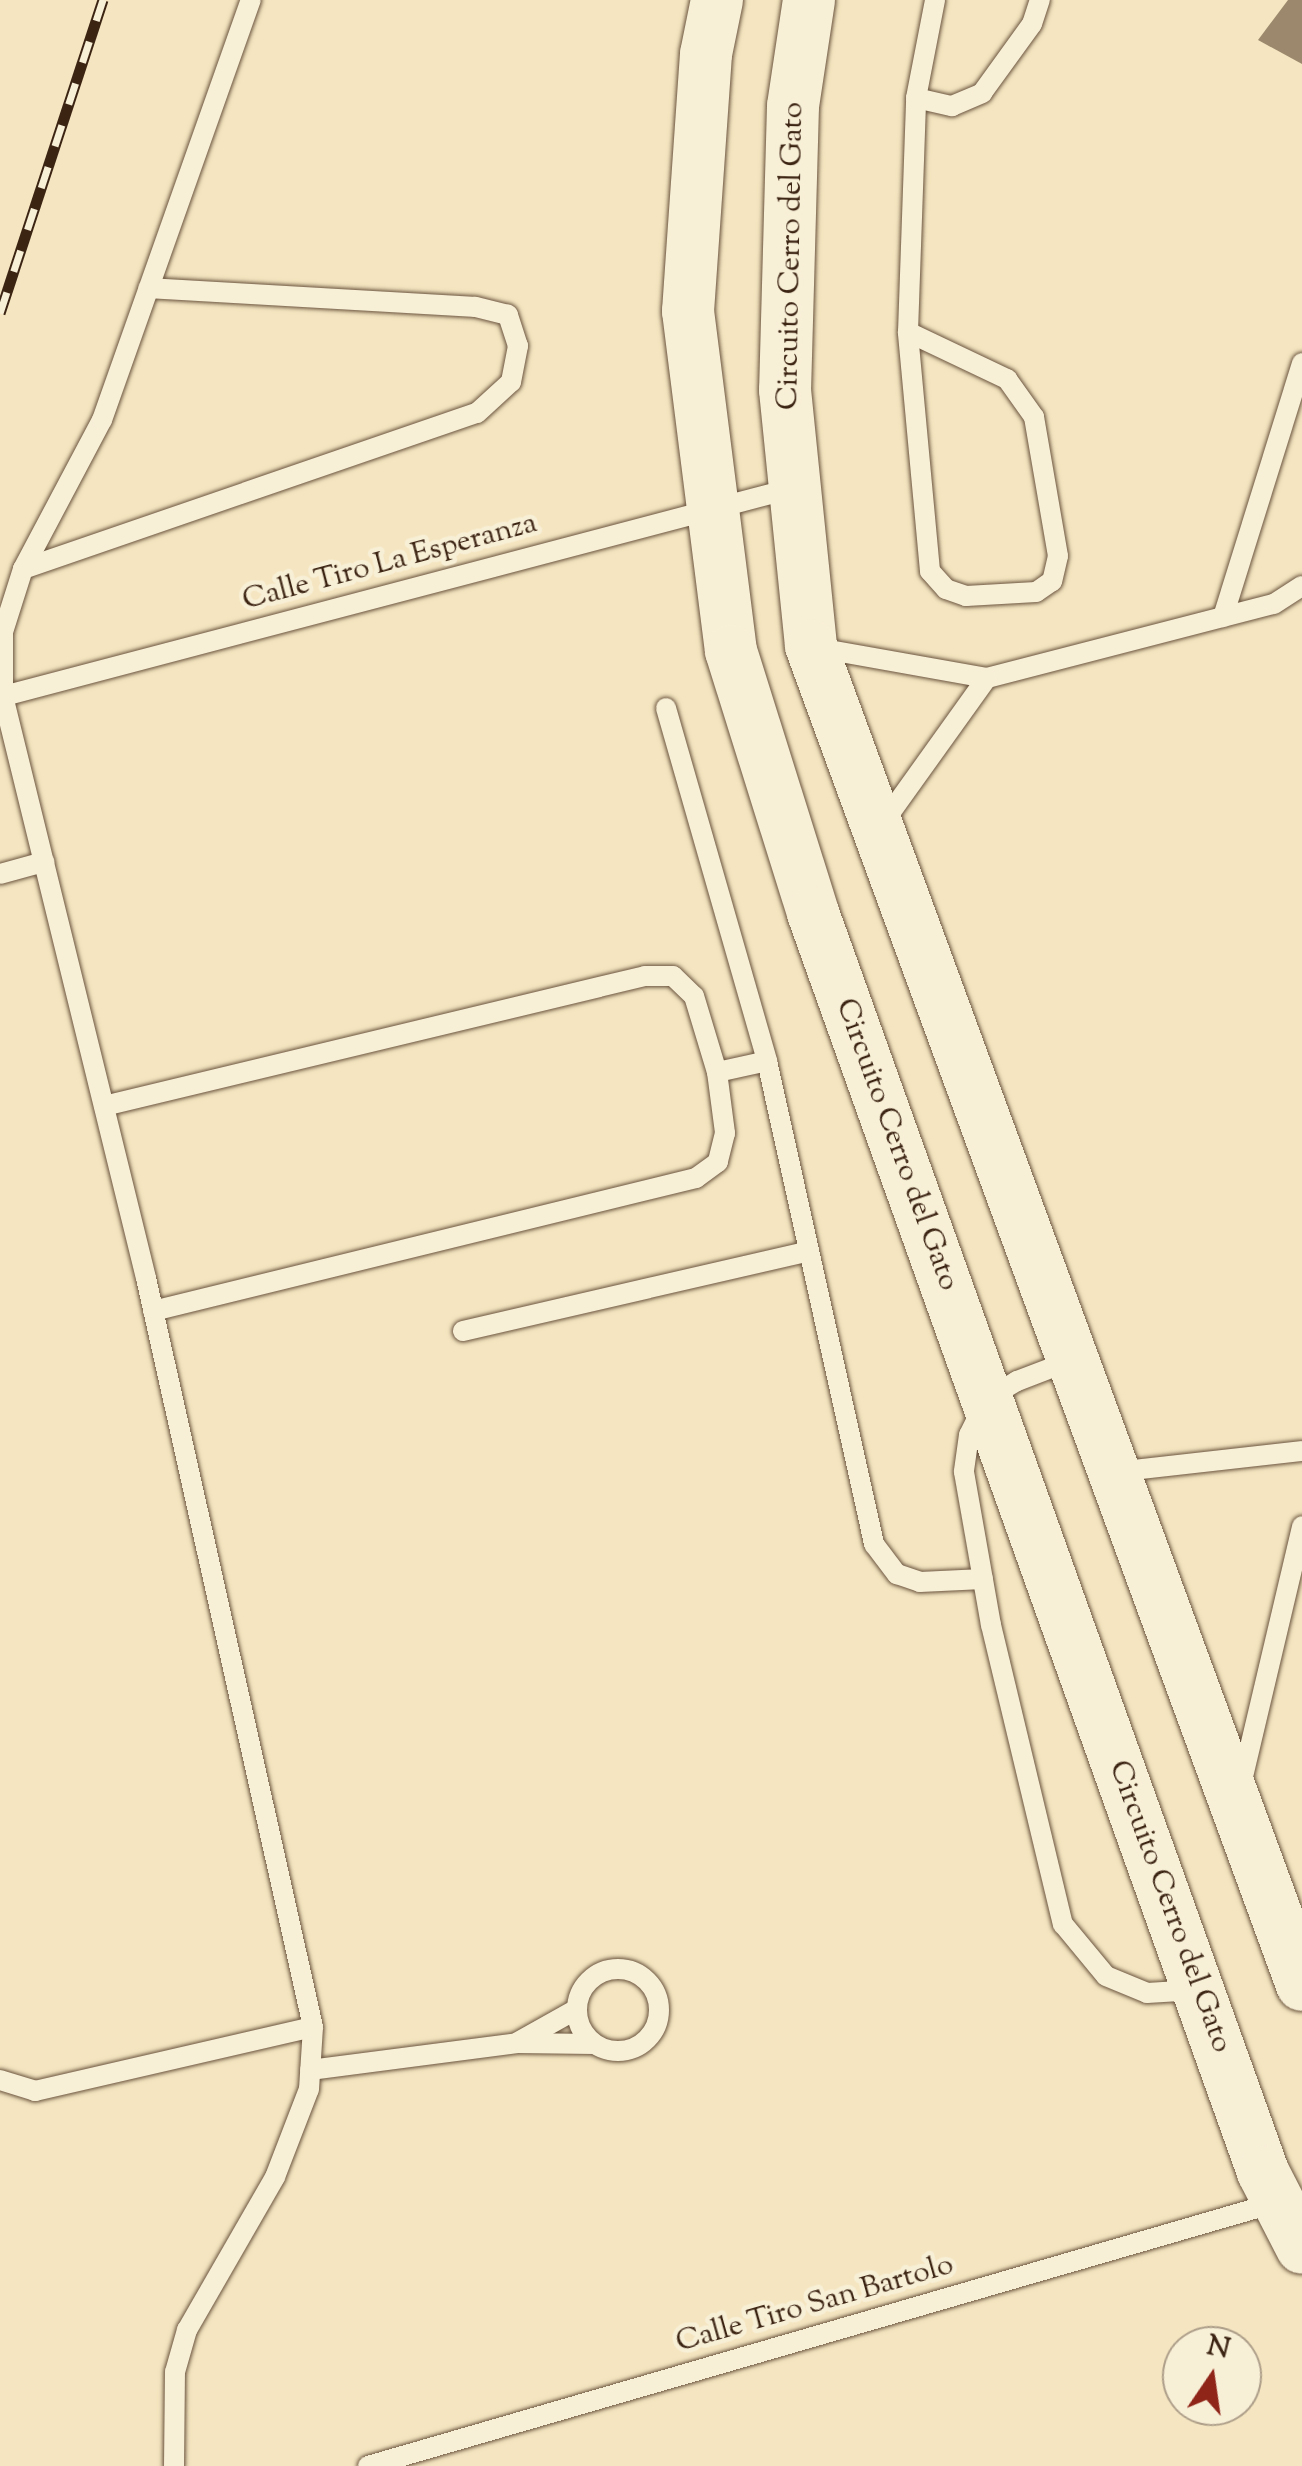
<!DOCTYPE html>
<style>
body{margin:0}
#map{position:relative;width:1302px;height:2466px;overflow:hidden;background:#f5e6c1;font-family:"Sorts Mill Goudy",serif}
div>[style]{position:absolute}
.building>*{inset:0;background:#9c896d}
.roads{filter:drop-shadow(0 0 2px #6a543e) drop-shadow(0 0 2px #6a543e)}
.service>*{height:20px;margin:-10px;padding:0 10px;transform-origin:10px;border-radius:10px;background:#f8efd7}
.service>.ring{margin:-10px;padding:0;box-sizing:content-box;background:none;border:20px solid #f8efd7;border-radius:50%}
.tertiary>*{height:52px;margin:-26px;padding:0 26px;transform-origin:26px;border-radius:26px;background:#f8efd7}
.rail>*{height:11px;margin-top:-5.5px;transform-origin:0;background:repeating-linear-gradient(90deg,#f8efd7 0 22px,#3c2413 0 44px);box-sizing:border-box;border-block:2px solid #3c2413}
span{translate:-50% -50%;white-space:nowrap;text-align:center;line-height:1.15;-webkit-text-stroke:9px #f8efd7;paint-order:stroke}
.street-label{font-size:30px;color:#3c2413}
.north{position:absolute;left:1162px;top:2326px;width:100px;height:100px;box-sizing:border-box;background:#f8efd7;border:2px solid #ad9e89;border-radius:50%;rotate:13deg;font-size:28px;font-weight:700;line-height:40px;text-align:center;color:#3c2413}
.north::after{content:'';display:block;margin:auto;width:35px;height:45px;background:#8f2418;clip-path:polygon(50% 0,100% 100%,50% 72%,0 100%)}
</style>
<div id="map">
<div class="building">
<div style="clip-path:polygon(1288px 0,1302px 0,1302px 64px,1258px 40px)"></div>
</div>
<div class="roads">
<div class="service">
<div style="left:916px;top:98px;width:37px;rotate:13deg"></div>
<div style="left:952px;top:106px;width:33px;rotate:-23deg"></div>
<div style="left:982px;top:93px;width:85px;rotate:-54.1deg"></div>
<div style="left:1032px;top:24px;width:25px;rotate:-72deg"></div>
<div style="left:908px;top:332px;width:110px;rotate:25.4deg"></div>
<div style="left:1007px;top:379px;width:47px;rotate:54.6deg"></div>
<div style="left:1034px;top:417px;width:141px;rotate:80.2deg"></div>
<div style="left:1058px;top:556px;width:26px;rotate:103deg"></div>
<div style="left:1052px;top:581px;width:19px;rotate:145deg"></div>
<div style="left:1036px;top:592px;width:70px;rotate:176.7deg"></div>
<div style="left:966px;top:596px;width:21px;rotate:-161deg"></div>
<div style="left:946px;top:589px;width:24px;rotate:-132deg"></div>
<div style="left:930px;top:571px;width:240px;rotate:-95.3deg"></div>
<div style="left:908px;top:332px;width:234px;rotate:-88deg"></div>
<div style="left:916px;top:98px;width:100px;rotate:-79deg"></div>
<div style="left:23px;top:569px;width:480px;rotate:-19deg"></div>
<div style="left:477px;top:413px;width:46px;rotate:-42.4deg"></div>
<div style="left:511px;top:382px;width:37px;rotate:-79deg"></div>
<div style="left:518px;top:346px;width:33px;rotate:-108deg"></div>
<div style="left:508px;top:315px;width:34px;rotate:-166deg"></div>
<div style="left:475px;top:307px;width:327px;rotate:-176.7deg"></div>
<div style="left:1223px;top:617px;width:266px;rotate:-72.7deg"></div>
<div style="left:818px;top:648px;width:172px;rotate:10.1deg"></div>
<div style="left:987px;top:678px;width:296px;rotate:-14.5deg"></div>
<div style="left:1274px;top:604px;width:33px;rotate:-33deg"></div>
<div style="left:0;top:697px;width:820px;rotate:-14.76deg"></div>
<div style="left:666px;top:708px;width:367px;rotate:74deg"></div>
<div style="left:767px;top:1061px;width:495px;rotate:77.5deg"></div>
<div style="left:874px;top:1544px;width:38px;rotate:53deg"></div>
<div style="left:897px;top:1574px;width:24px;rotate:19deg"></div>
<div style="left:920px;top:1582px;width:63px;rotate:-2.7deg"></div>
<div style="left:883px;top:823px;width:178px;rotate:-54.4deg"></div>
<div style="left:0;top:874px;width:46px;rotate:-15.3deg"></div>
<div style="left:717px;top:1072px;width:51px;rotate:-12.4deg"></div>
<div style="left:104px;top:1106px;width:556px;rotate:-13.51deg"></div>
<div style="left:645px;top:976px;width:28px"></div>
<div style="left:673px;top:976px;width:29px;rotate:44deg"></div>
<div style="left:694px;top:996px;width:79px;rotate:73.2deg"></div>
<div style="left:717px;top:1072px;width:62px;rotate:82.5deg"></div>
<div style="left:725px;top:1133px;width:30px;rotate:104deg"></div>
<div style="left:718px;top:1162px;width:27px;rotate:144deg"></div>
<div style="left:696px;top:1178px;width:559px;rotate:166.24deg"></div>
<div style="left:463px;top:1331px;width:355px;rotate:-13deg"></div>
<div style="left:1072px;top:1360px;width:59px;rotate:159.1deg"></div>
<div style="left:1017px;top:1381px;width:35px;rotate:149deg"></div>
<div style="left:987px;top:1399px;width:40px;rotate:116.6deg"></div>
<div style="left:969px;top:1435px;width:37px;rotate:98deg"></div>
<div style="left:964px;top:1472px;width:155px;rotate:80deg"></div>
<div style="left:991px;top:1625px;width:308px;rotate:76.5deg"></div>
<div style="left:1063px;top:1924px;width:67px;rotate:50.4deg"></div>
<div style="left:1106px;top:1976px;width:44px;rotate:22.5deg"></div>
<div style="left:1147px;top:1993px;width:49px;rotate:-3.5deg"></div>
<div style="left:1115px;top:1472px;width:188px;rotate:-6.4deg"></div>
<div style="left:1241px;top:1785px;width:266px;rotate:-76.7deg"></div>
<div class="ring" style="left:577px;top:1969px;width:62px;height:62px"></div>
<div style="left:518px;top:2042px;width:65px;rotate:-29.3deg"></div>
<div style="left:310px;top:2070px;width:209px;rotate:-7.4deg"></div>
<div style="left:517px;top:2043px;width:77px;rotate:0.7deg"></div>
<div style="left:0;top:2080px;width:37px;rotate:17deg"></div>
<div style="left:35px;top:2091px;width:285px;rotate:-13deg"></div>
<div style="left:174px;top:2466px;width:94px;rotate:-89.4deg"></div>
<div style="left:175px;top:2372px;width:44px;rotate:-74.1deg"></div>
<div style="left:187px;top:2330px;width:177px;rotate:-60.1deg"></div>
<div style="left:275px;top:2177px;width:94px;rotate:-68.9deg"></div>
<div style="left:309px;top:2089px;width:62px;rotate:-86.3deg"></div>
<div style="left:313px;top:2027px;width:767px;rotate:-102.57deg"></div>
<div style="left:146px;top:1278px;width:599px;rotate:-103.8deg"></div>
<div style="left:3px;top:696px;width:64px;rotate:-90deg"></div>
<div style="left:3px;top:632px;width:66px;rotate:-72.4deg"></div>
<div style="left:23px;top:569px;width:169px;rotate:-62.1deg"></div>
<div style="left:102px;top:420px;width:446px;rotate:-70.5deg"></div>
<div style="left:368px;top:2466px;width:948px;rotate:-16.18deg"></div>
</div>
<div class="tertiary">
<div style="left:717px;top:0;width:55px;rotate:101.5deg"></div>
<div style="left:706px;top:54px;width:258px;rotate:94deg"></div>
<div style="left:688px;top:311px;width:343px;rotate:82.8deg"></div>
<div style="left:731px;top:651px;width:275px;rotate:72.6deg"></div>
<div style="left:813px;top:913px;width:1337px;rotate:70.33deg"></div>
<div style="left:1263px;top:2172px;width:85px;rotate:62.8deg"></div>
<div style="left:809px;top:0;width:107px;rotate:98.6deg"></div>
<div style="left:793px;top:106px;width:284px;rotate:91.6deg"></div>
<div style="left:785px;top:390px;width:257px;rotate:84.2deg"></div>
<div style="left:811px;top:646px;width:1426px;rotate:69.86deg"></div>
</div>
</div>
<div class="rail">
<div style="left:0;top:313px;width:330px;rotate:-71.8deg"></div>
</div>
<div class="street-label">
<span style="left:792px;top:256px;rotate:-89deg">Circuito Cerro del Gato</span>
<span style="left:390px;top:563px;rotate:-15deg">Calle Tiro La Esperanza</span>
<span style="left:896px;top:1145px;rotate:70deg">Circuito Cerro del Gato</span>
<span style="left:1169px;top:1907px;rotate:70deg">Circuito Cerro del Gato</span>
<span style="left:815px;top:2305px;rotate:-16deg">Calle Tiro San Bartolo</span>
</div>
<div class="north">N</div>
</div>
